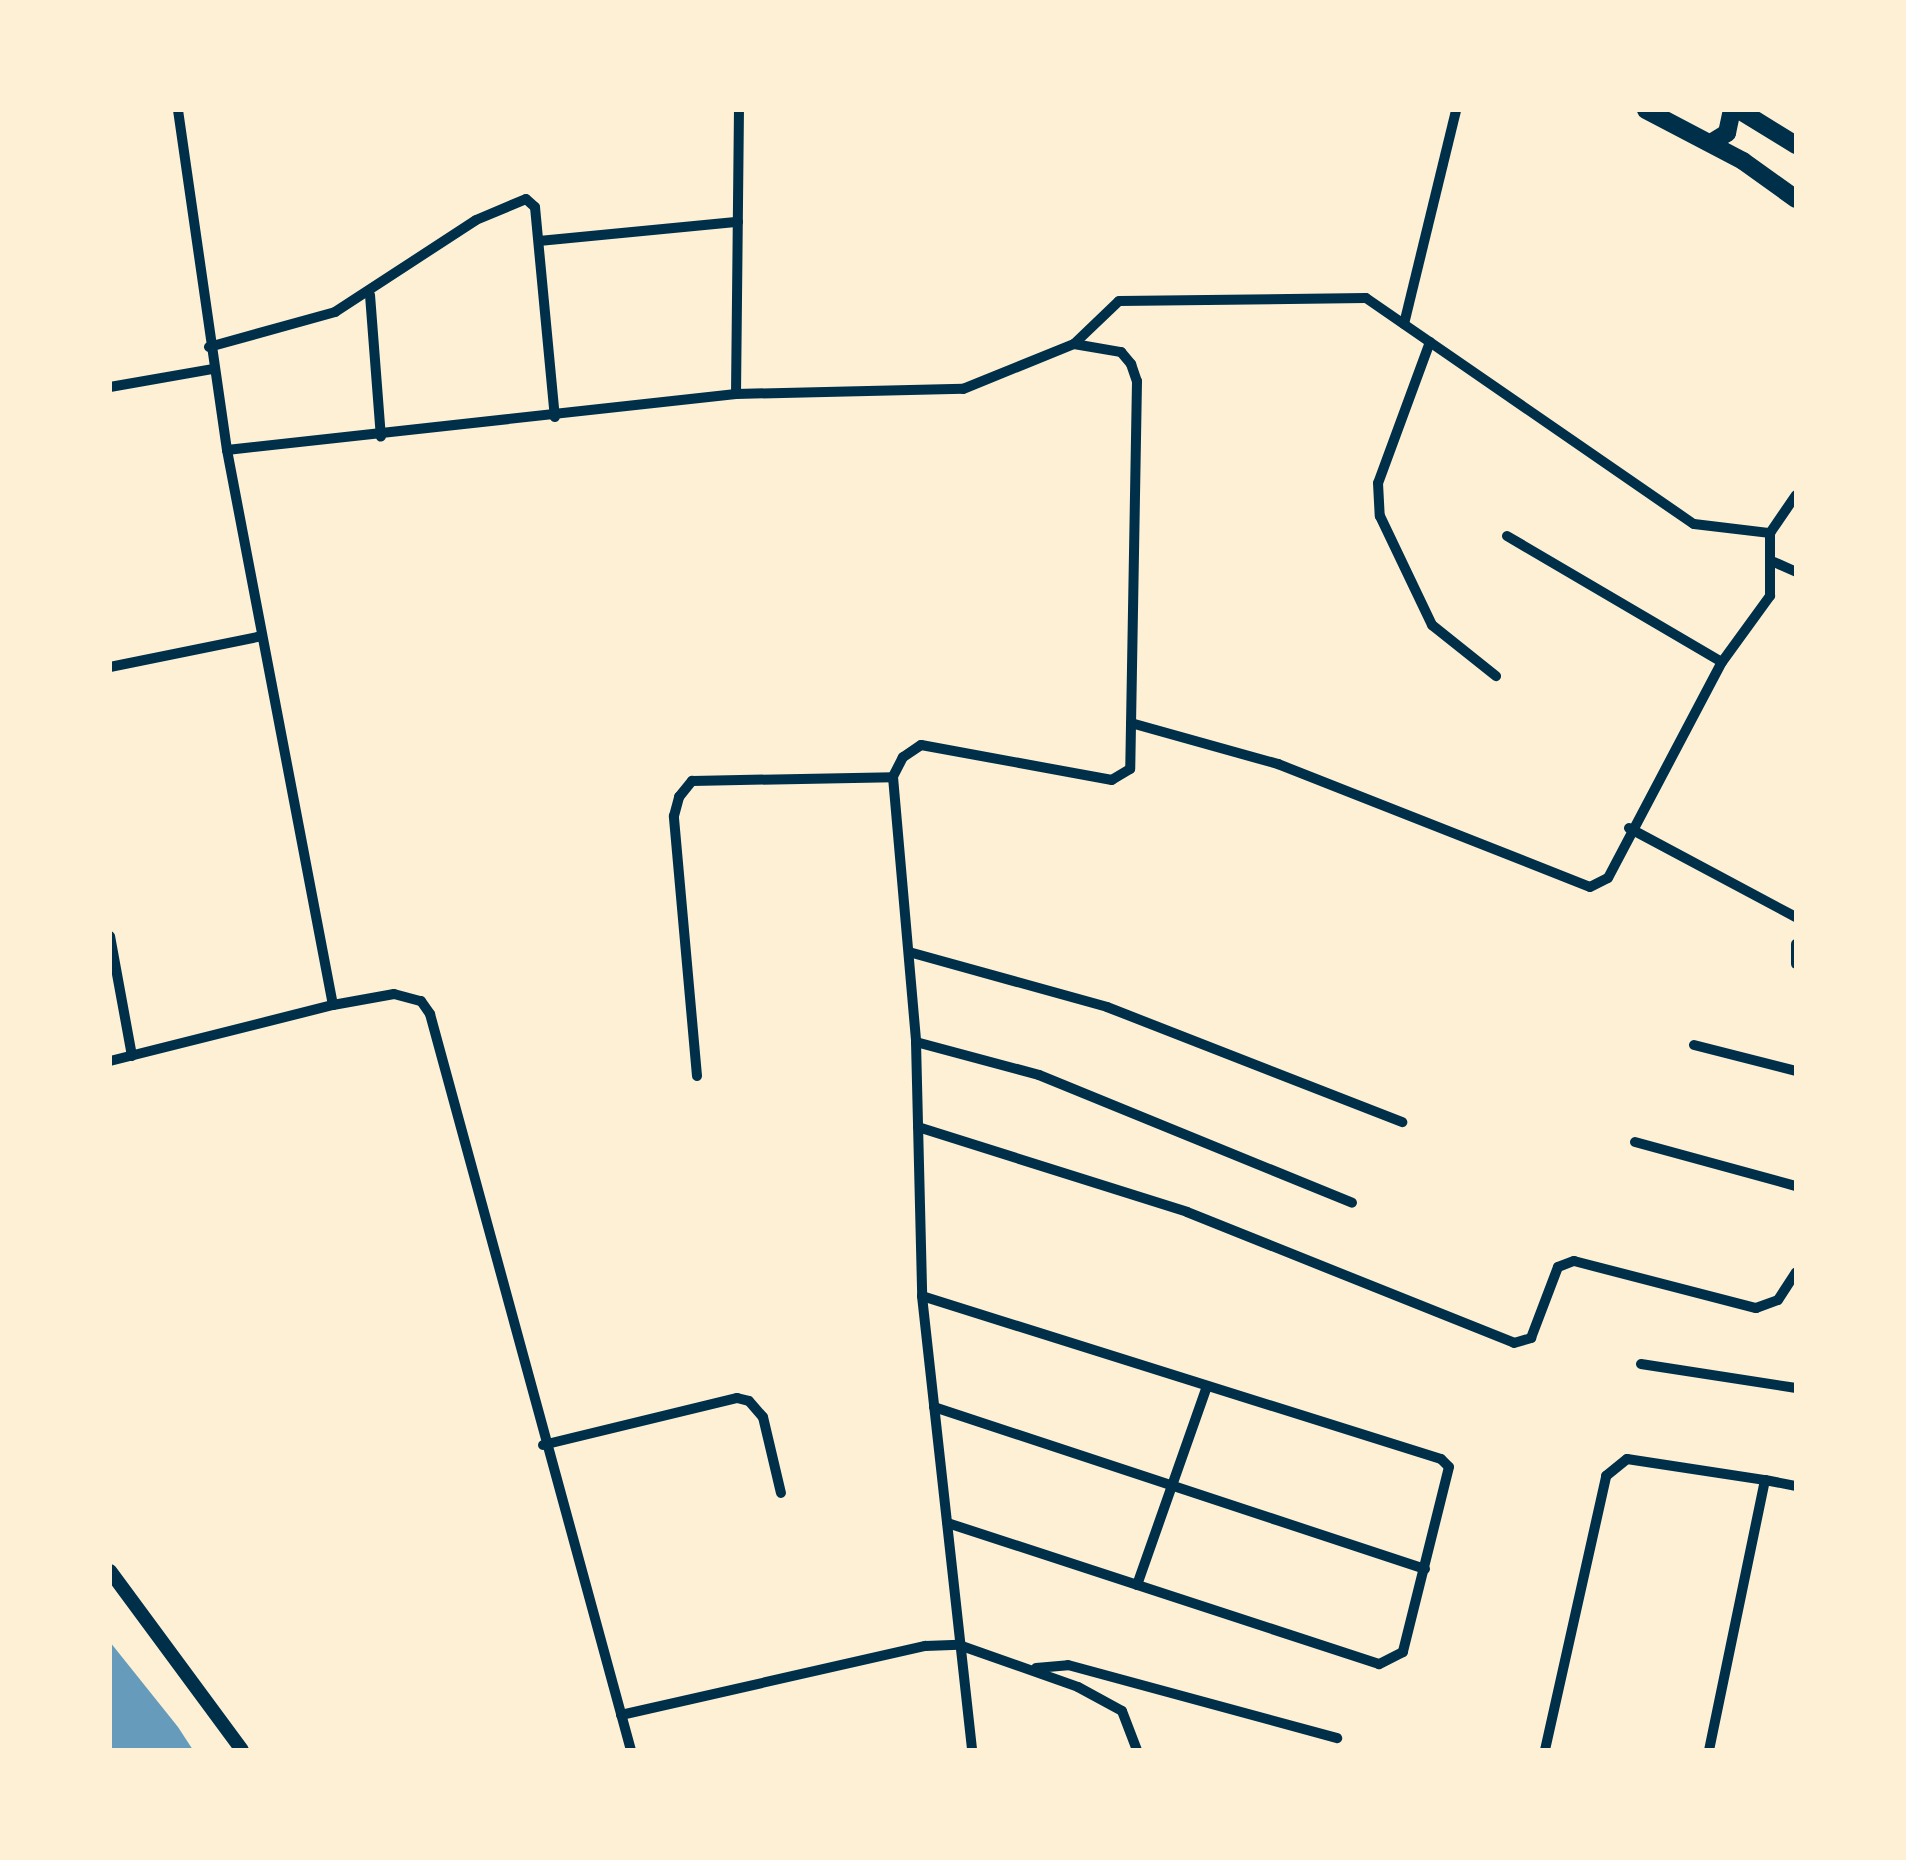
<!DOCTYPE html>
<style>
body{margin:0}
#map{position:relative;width:1906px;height:1860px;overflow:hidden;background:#fdf0d5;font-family:Lato,sans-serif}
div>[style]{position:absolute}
.water>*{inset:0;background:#669bbc}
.minor>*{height:10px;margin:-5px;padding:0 5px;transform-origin:5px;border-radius:5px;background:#003049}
.tertiary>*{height:14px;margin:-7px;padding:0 7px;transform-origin:7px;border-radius:7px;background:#003049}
.primary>*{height:18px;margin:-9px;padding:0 9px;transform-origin:9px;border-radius:9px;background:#003049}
span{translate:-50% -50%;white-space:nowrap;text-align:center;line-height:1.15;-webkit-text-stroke:8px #fdf0d5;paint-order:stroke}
.frame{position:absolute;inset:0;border:112px solid #fdf0d5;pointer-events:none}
</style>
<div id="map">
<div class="water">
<div style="clip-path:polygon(110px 1642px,178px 1727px,193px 1750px,110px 1750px)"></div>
</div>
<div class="minor">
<div style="left:178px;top:110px;width:344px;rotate:81.8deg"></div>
<div style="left:227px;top:450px;width:565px;rotate:79.19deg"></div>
<div style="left:539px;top:241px;width:200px;rotate:-5.5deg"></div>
<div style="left:370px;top:295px;width:142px;rotate:85.6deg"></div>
<div style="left:1404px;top:324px;width:220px;rotate:-76.3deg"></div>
<div style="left:1430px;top:342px;width:150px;rotate:110.2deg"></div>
<div style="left:1378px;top:483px;width:33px;rotate:87deg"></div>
<div style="left:1380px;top:516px;width:121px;rotate:64.5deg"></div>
<div style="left:1432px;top:625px;width:82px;rotate:38.6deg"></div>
<div style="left:1074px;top:344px;width:62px;rotate:-43.7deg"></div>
<div style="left:1119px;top:301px;width:247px;rotate:-0.7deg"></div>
<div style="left:1366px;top:298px;width:398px;rotate:34.6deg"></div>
<div style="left:1694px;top:524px;width:77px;rotate:6.8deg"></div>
<div style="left:1770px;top:533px;width:46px;rotate:-55.6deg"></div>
<div style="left:209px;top:347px;width:131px;rotate:-15.5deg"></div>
<div style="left:335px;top:312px;width:168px;rotate:-33.1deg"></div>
<div style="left:476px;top:220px;width:54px;rotate:-22.8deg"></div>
<div style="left:526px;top:199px;width:12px;rotate:42deg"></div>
<div style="left:535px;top:207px;width:211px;rotate:84.6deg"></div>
<div style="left:110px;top:387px;width:105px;rotate:-9.9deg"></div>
<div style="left:736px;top:394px;width:284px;rotate:-89.4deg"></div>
<div style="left:227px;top:450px;width:512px;rotate:-6.28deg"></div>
<div style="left:736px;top:394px;width:227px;rotate:-1.3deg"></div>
<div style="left:963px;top:389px;width:120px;rotate:-22.1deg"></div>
<div style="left:1074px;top:344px;width:48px;rotate:9.7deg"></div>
<div style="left:1121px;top:352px;width:16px;rotate:50deg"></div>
<div style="left:1131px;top:364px;width:18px;rotate:71deg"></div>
<div style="left:1137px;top:381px;width:388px;rotate:91deg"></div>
<div style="left:1130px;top:769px;width:21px;rotate:149deg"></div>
<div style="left:1112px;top:780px;width:194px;rotate:-169.6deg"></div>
<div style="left:921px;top:745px;width:22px;rotate:146deg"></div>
<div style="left:903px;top:757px;width:22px;rotate:117deg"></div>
<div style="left:893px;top:777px;width:266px;rotate:85deg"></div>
<div style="left:916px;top:1042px;width:254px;rotate:88.6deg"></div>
<div style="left:922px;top:1296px;width:457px;rotate:83.7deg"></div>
<div style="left:1507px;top:536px;width:249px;rotate:30.4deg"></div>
<div style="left:1774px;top:562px;width:24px;rotate:24deg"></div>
<div style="left:110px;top:667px;width:155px;rotate:-11.5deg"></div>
<div style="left:1131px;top:723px;width:153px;rotate:15.6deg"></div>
<div style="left:1278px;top:764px;width:335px;rotate:21.5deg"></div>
<div style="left:1590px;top:887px;width:20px;rotate:-27deg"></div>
<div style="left:1608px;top:878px;width:244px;rotate:-62.2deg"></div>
<div style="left:1722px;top:662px;width:82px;rotate:-54deg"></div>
<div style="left:1770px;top:596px;width:63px;rotate:-90deg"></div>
<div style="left:1629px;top:828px;width:189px;rotate:28.1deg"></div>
<div style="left:110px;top:936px;width:122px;rotate:79.6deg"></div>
<div style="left:1796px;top:944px;width:20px;rotate:90deg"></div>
<div style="left:909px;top:952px;width:205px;rotate:15.5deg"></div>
<div style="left:1107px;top:1007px;width:317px;rotate:21.3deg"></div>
<div style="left:916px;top:1042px;width:127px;rotate:15deg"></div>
<div style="left:1039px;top:1075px;width:338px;rotate:22.2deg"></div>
<div style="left:1694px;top:1045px;width:105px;rotate:14.3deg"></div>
<div style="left:110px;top:1061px;width:230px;rotate:-14.1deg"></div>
<div style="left:333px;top:1005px;width:62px;rotate:-10.2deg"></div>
<div style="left:394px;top:994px;width:28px;rotate:15deg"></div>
<div style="left:421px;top:1001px;width:16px;rotate:55deg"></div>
<div style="left:430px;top:1014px;width:763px;rotate:74.73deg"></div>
<div style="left:697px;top:1076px;width:261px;rotate:-95.1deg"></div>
<div style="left:674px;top:816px;width:20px;rotate:-75deg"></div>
<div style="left:679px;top:797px;width:21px;rotate:-51deg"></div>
<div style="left:692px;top:781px;width:201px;rotate:-1.1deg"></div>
<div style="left:918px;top:1127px;width:282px;rotate:17.5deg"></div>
<div style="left:1187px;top:1212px;width:352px;rotate:21.8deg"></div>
<div style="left:1514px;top:1343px;width:18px;rotate:-16deg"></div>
<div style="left:1531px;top:1338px;width:76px;rotate:-69.2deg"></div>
<div style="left:1558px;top:1267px;width:17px;rotate:-21deg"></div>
<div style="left:1574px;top:1261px;width:188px;rotate:14.5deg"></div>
<div style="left:1756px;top:1308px;width:23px;rotate:-20deg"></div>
<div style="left:1778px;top:1300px;width:33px;rotate:-57deg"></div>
<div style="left:1635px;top:1142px;width:167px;rotate:15.3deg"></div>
<div style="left:922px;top:1296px;width:544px;rotate:17.44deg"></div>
<div style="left:1441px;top:1459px;width:11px;rotate:45deg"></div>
<div style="left:1449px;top:1467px;width:191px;rotate:104deg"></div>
<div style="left:1403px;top:1652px;width:27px;rotate:153deg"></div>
<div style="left:1379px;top:1664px;width:454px;rotate:-161.9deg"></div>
<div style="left:1641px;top:1364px;width:157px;rotate:8.8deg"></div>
<div style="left:934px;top:1407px;width:517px;rotate:18.26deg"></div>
<div style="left:543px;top:1445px;width:200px;rotate:-13.6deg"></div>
<div style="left:737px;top:1398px;width:12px;rotate:14deg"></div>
<div style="left:749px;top:1401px;width:21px;rotate:49deg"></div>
<div style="left:763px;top:1417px;width:78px;rotate:76.7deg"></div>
<div style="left:1765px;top:1480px;width:32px;rotate:11deg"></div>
<div style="left:1137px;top:1585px;width:211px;rotate:-70.6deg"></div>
<div style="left:1036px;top:1668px;width:32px;rotate:-5deg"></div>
<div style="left:1068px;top:1665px;width:279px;rotate:15.2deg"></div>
<div style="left:621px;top:1715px;width:312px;rotate:-12.8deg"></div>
<div style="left:925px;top:1646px;width:34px;rotate:-2deg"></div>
<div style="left:959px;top:1645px;width:126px;rotate:19.4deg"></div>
<div style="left:1078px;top:1687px;width:50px;rotate:28.6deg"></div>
<div style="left:1122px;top:1711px;width:42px;rotate:69deg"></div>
<div style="left:1545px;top:1750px;width:281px;rotate:-77.4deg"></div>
<div style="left:1606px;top:1476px;width:27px;rotate:-39deg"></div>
<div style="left:1627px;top:1459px;width:140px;rotate:8.7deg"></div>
<div style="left:1765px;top:1480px;width:276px;rotate:101.7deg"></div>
</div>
<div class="tertiary">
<div style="left:110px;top:1571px;width:222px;rotate:53.6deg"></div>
</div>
<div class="primary">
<div style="left:1646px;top:110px;width:110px;rotate:27.7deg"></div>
<div style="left:1743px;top:161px;width:65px;rotate:35.6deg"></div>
<div style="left:1739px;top:110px;width:67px;rotate:31.6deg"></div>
<div style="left:1711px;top:143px;width:19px;rotate:-32deg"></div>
<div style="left:1727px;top:133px;width:24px;rotate:-78deg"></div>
</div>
<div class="frame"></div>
</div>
